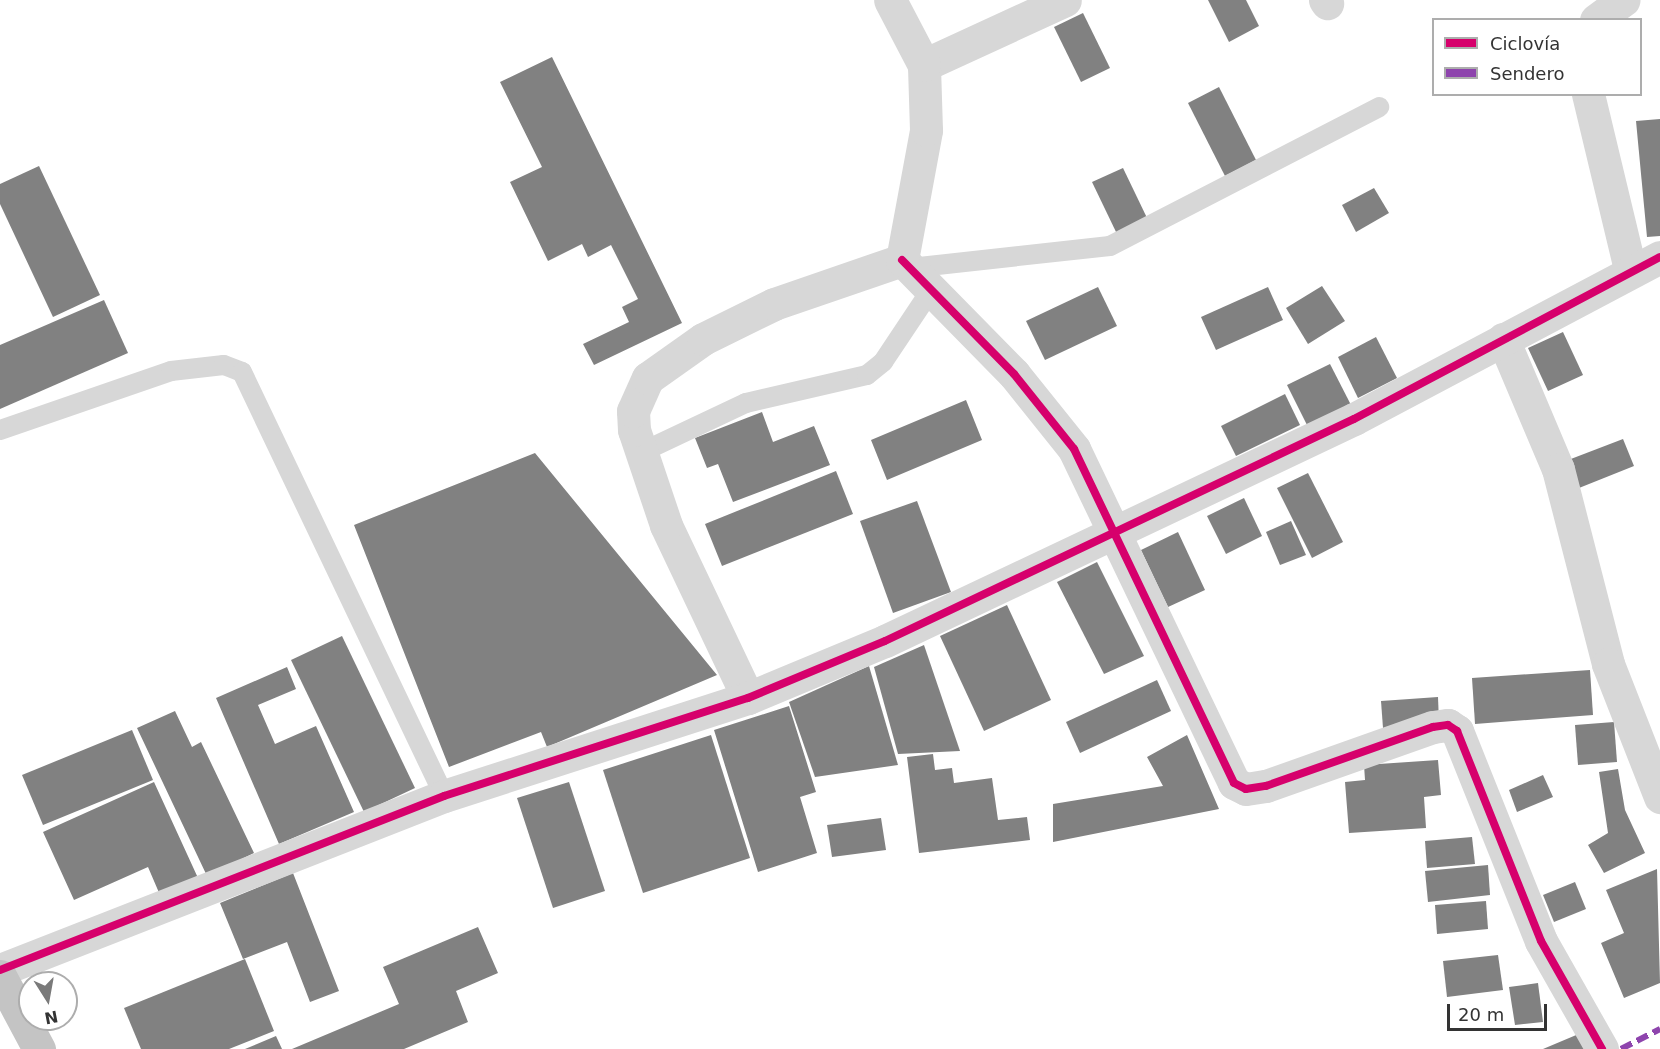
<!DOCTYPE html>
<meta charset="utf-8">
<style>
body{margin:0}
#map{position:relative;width:1660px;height:1049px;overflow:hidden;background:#fff;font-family:"DejaVu Sans",sans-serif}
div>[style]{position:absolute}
.building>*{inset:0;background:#818181}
.lane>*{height:20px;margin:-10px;padding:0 10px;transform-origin:10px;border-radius:10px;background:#d7d7d7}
.street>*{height:33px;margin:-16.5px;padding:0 16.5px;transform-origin:16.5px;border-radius:16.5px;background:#d7d7d7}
.highway>*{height:33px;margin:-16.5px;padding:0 16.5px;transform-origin:16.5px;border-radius:16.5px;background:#c4c4c4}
.quiet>*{height:6px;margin-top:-3px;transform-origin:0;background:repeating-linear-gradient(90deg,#8e44ad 0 12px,transparent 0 18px)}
.cycleway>*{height:8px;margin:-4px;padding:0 4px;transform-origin:4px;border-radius:4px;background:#d6006c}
span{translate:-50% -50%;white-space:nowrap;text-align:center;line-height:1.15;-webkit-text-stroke:6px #fff;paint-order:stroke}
.legend{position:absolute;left:1432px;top:18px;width:210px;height:78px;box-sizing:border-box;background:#fff;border:2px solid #adadad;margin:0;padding:8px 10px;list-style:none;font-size:18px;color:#333}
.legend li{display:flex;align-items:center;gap:12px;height:30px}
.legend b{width:30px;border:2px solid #adadad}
.north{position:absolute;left:18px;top:971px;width:60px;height:60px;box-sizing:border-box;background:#fff;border:2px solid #adadad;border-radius:50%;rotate:169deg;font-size:16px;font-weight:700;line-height:24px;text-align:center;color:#333}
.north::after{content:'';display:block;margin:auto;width:21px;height:27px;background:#7a7a7a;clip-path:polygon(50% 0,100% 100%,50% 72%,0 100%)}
.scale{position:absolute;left:1447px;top:1004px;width:100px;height:27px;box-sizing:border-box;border:3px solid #333;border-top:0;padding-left:8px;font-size:18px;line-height:21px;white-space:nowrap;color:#333;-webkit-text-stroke:4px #fff;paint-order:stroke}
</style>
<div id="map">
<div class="building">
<div style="clip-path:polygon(1208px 0,1246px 0,1259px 26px,1229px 42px)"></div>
<div style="clip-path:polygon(1083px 13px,1110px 68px,1081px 82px,1054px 27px)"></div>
<div style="clip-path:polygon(552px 57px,682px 323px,594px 365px,583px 344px,629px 322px,622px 307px,638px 299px,611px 245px,588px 257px,582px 244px,548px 261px,510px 182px,542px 167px,500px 82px)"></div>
<div style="clip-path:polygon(1219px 87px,1256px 160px,1225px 176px,1188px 103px)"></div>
<div style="clip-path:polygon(1660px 119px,1660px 236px,1647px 237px,1636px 121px)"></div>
<div style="clip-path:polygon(39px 166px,100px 295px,53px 317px,0 204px,0 184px)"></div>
<div style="clip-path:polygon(1123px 168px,1148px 220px,1117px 234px,1092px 182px)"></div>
<div style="clip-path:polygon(1374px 188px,1389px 213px,1356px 232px,1342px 205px)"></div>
<div style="clip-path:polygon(1322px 286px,1345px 321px,1308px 344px,1286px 308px)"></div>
<div style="clip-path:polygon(1098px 287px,1117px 326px,1045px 360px,1026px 321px)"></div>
<div style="clip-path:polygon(1268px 287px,1283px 320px,1216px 350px,1201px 317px)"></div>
<div style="clip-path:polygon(104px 300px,128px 353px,0 409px,0 345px)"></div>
<div style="clip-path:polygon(1563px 332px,1583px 375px,1548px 391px,1528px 348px)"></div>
<div style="clip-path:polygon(1376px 337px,1397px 378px,1358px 398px,1338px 357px)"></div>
<div style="clip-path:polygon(1330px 364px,1351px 405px,1308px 427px,1287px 385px)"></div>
<div style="clip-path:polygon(1285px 394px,1300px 425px,1236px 456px,1221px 426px)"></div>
<div style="clip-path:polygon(966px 400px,982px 440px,887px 480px,871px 440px)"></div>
<div style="clip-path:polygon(762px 412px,773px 442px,814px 426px,830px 465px,733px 502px,718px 464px,707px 468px,695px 438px)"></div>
<div style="clip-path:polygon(1623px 439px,1634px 466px,1574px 490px,1563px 462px)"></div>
<div style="clip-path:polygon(535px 453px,717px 675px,547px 747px,541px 732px,449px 767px,354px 525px)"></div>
<div style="clip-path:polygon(836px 471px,853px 514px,722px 566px,705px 524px)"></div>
<div style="clip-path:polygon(1308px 473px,1343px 542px,1312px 558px,1277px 488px)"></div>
<div style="clip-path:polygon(1244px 498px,1262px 536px,1226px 554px,1207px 516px)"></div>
<div style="clip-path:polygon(917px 501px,951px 592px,893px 613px,860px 521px)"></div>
<div style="clip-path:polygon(1291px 521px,1306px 555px,1280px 565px,1266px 532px)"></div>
<div style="clip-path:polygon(1178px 532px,1205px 590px,1168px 607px,1141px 550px)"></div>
<div style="clip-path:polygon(1097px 562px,1144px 656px,1104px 674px,1057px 582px)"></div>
<div style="clip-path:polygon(1007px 605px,1051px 700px,984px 731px,940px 636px)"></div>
<div style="clip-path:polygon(342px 636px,415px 788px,364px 812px,291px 660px)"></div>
<div style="clip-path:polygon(924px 645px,960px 751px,898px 754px,874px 667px)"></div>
<div style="clip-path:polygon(869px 666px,898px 765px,815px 777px,789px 702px)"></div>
<div style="clip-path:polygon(287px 667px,296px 689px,258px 705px,275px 744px,316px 726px,354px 812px,279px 844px,216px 698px)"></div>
<div style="clip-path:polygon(1590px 670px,1593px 715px,1475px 724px,1472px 678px)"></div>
<div style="clip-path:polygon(1157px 680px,1171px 711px,1080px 753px,1066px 722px)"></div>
<div style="clip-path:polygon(1438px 697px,1439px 723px,1383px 728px,1381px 701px)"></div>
<div style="clip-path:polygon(789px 706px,816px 792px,800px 797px,817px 853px,758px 872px,714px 730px)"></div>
<div style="clip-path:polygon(175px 711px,192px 747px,201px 742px,254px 853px,207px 876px,137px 728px)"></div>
<div style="clip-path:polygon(1614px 722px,1617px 762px,1578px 765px,1575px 725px)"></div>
<div style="clip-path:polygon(132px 730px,153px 780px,43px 825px,22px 775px)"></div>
<div style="clip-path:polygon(711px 735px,750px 858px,643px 893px,603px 770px)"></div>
<div style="clip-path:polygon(1187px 735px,1219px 809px,1053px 842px,1053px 804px,1163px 786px,1147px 757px)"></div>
<div style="clip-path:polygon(933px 754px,935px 770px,952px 768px,954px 783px,992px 778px,998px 820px,1027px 817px,1030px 840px,919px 853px,907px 757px)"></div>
<div style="clip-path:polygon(1438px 760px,1441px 795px,1424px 797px,1426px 828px,1349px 833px,1345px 782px,1365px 780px,1364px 765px)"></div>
<div style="clip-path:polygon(1618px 769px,1625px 810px,1645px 853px,1604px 873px,1588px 845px,1608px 833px,1599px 772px)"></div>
<div style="clip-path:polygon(1543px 775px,1553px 797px,1517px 812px,1509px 790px)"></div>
<div style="clip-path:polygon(154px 782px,198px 878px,160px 895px,148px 867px,74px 900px,43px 832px)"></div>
<div style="clip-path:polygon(569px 782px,605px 891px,553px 908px,517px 798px)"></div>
<div style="clip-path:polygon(881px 818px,886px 850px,832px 857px,827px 825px)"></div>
<div style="clip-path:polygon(1472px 837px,1475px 864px,1427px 868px,1425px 841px)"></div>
<div style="clip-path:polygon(1488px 865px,1490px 895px,1428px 902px,1425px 871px)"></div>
<div style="clip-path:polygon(1657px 869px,1660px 983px,1624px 998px,1601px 943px,1624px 933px,1606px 890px)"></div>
<div style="clip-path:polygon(293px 873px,339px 991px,310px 1002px,287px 942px,243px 959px,220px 903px)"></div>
<div style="clip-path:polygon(1575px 882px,1586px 909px,1554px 922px,1543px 895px)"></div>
<div style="clip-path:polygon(1486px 901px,1488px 929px,1437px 934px,1435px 905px)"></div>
<div style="clip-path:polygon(478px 927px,498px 973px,456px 991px,468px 1022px,404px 1049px,292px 1049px,399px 1004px,383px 967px)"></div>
<div style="clip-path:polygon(1498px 955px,1503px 990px,1447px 997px,1443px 961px)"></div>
<div style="clip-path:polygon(245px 959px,274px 1031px,229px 1049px,141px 1049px,124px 1008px)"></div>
<div style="clip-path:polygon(1538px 983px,1543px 1022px,1515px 1025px,1509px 987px)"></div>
<div style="clip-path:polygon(1581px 1033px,1588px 1049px,1543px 1049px)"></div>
<div style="clip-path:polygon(276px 1036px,282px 1049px,245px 1049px)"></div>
</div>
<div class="lane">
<div style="left:910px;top:268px;width:201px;rotate:-6.3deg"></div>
<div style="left:1110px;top:246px;width:303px;rotate:-27.3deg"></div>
<div style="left:0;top:430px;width:181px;rotate:-19deg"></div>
<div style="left:171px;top:371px;width:53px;rotate:-6.5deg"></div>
<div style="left:224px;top:365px;width:19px;rotate:21deg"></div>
<div style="left:242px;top:372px;width:470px;rotate:64.5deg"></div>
<div style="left:640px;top:453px;width:117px;rotate:-25.3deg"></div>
<div style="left:746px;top:403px;width:124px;rotate:-13deg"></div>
<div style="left:867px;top:375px;width:21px;rotate:-39deg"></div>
<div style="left:883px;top:362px;width:87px;rotate:-56.3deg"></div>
</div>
<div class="street">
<div style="left:1325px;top:0;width:4px;rotate:56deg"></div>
<div style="left:1596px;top:20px;width:34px;rotate:-36deg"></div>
<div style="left:924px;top:65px;width:155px;rotate:-24.7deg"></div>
<div style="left:1588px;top:94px;width:180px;rotate:76.5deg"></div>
<div style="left:902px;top:260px;width:160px;rotate:45.5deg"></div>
<div style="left:1014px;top:374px;width:96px;rotate:51.3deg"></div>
<div style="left:1074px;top:449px;width:370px;rotate:64.4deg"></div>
<div style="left:1234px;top:783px;width:13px;rotate:27deg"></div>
<div style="left:1246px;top:789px;width:20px;rotate:-9deg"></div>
<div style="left:1266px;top:786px;width:177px;rotate:-19.5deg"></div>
<div style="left:1433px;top:727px;width:15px;rotate:-8deg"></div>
<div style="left:1448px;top:725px;width:11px;rotate:34deg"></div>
<div style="left:1457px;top:731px;width:226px;rotate:68.2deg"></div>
<div style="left:1541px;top:941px;width:124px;rotate:60.5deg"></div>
<div style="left:1503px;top:339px;width:141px;rotate:67.1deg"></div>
<div style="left:1558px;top:469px;width:201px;rotate:75.6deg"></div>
<div style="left:1608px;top:664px;width:143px;rotate:68.6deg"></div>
<div style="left:748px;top:698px;width:191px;rotate:-115.4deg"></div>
<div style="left:666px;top:525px;width:100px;rotate:-108.6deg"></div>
<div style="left:634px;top:430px;width:19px;rotate:-93deg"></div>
<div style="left:633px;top:411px;width:36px;rotate:-66deg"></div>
<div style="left:648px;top:378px;width:67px;rotate:-35.3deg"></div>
<div style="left:703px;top:339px;width:79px;rotate:-26.2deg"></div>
<div style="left:774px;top:304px;width:135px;rotate:-19deg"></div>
<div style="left:902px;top:260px;width:132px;rotate:-79.5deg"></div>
<div style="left:926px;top:130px;width:65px;rotate:-91.8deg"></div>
<div style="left:924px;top:65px;width:73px;rotate:-117.6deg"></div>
<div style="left:0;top:970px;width:477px;rotate:-21.4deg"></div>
<div style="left:444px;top:796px;width:319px;rotate:-17.9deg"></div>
<div style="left:748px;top:698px;width:148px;rotate:-22.6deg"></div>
<div style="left:885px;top:641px;width:519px;rotate:-25.33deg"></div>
<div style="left:1354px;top:419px;width:346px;rotate:-27.9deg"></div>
</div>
<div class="highway">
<div style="left:0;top:976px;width:83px;rotate:61.9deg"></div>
</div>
<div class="quiet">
<div style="left:1621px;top:1049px;width:44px;rotate:-27.1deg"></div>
</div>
<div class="cycleway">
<div style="left:902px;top:260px;width:160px;rotate:45.5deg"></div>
<div style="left:1014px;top:374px;width:96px;rotate:51.3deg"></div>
<div style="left:1074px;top:449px;width:370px;rotate:64.4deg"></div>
<div style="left:1234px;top:783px;width:13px;rotate:27deg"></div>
<div style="left:1246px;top:789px;width:20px;rotate:-9deg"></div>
<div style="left:1266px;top:786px;width:177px;rotate:-19.5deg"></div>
<div style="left:1433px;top:727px;width:15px;rotate:-8deg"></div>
<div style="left:1448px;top:725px;width:11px;rotate:34deg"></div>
<div style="left:1457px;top:731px;width:226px;rotate:68.2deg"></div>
<div style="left:1541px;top:941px;width:124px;rotate:60.5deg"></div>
<div style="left:0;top:970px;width:477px;rotate:-21.4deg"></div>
<div style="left:444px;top:796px;width:319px;rotate:-17.9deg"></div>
<div style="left:748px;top:698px;width:148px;rotate:-22.6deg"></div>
<div style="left:885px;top:641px;width:519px;rotate:-25.33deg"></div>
<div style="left:1354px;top:419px;width:346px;rotate:-27.9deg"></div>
</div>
<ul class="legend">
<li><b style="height:8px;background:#d6006c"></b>Ciclovía</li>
<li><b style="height:8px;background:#8e44ad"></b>Sendero</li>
</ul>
<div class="north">N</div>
<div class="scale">20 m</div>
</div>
